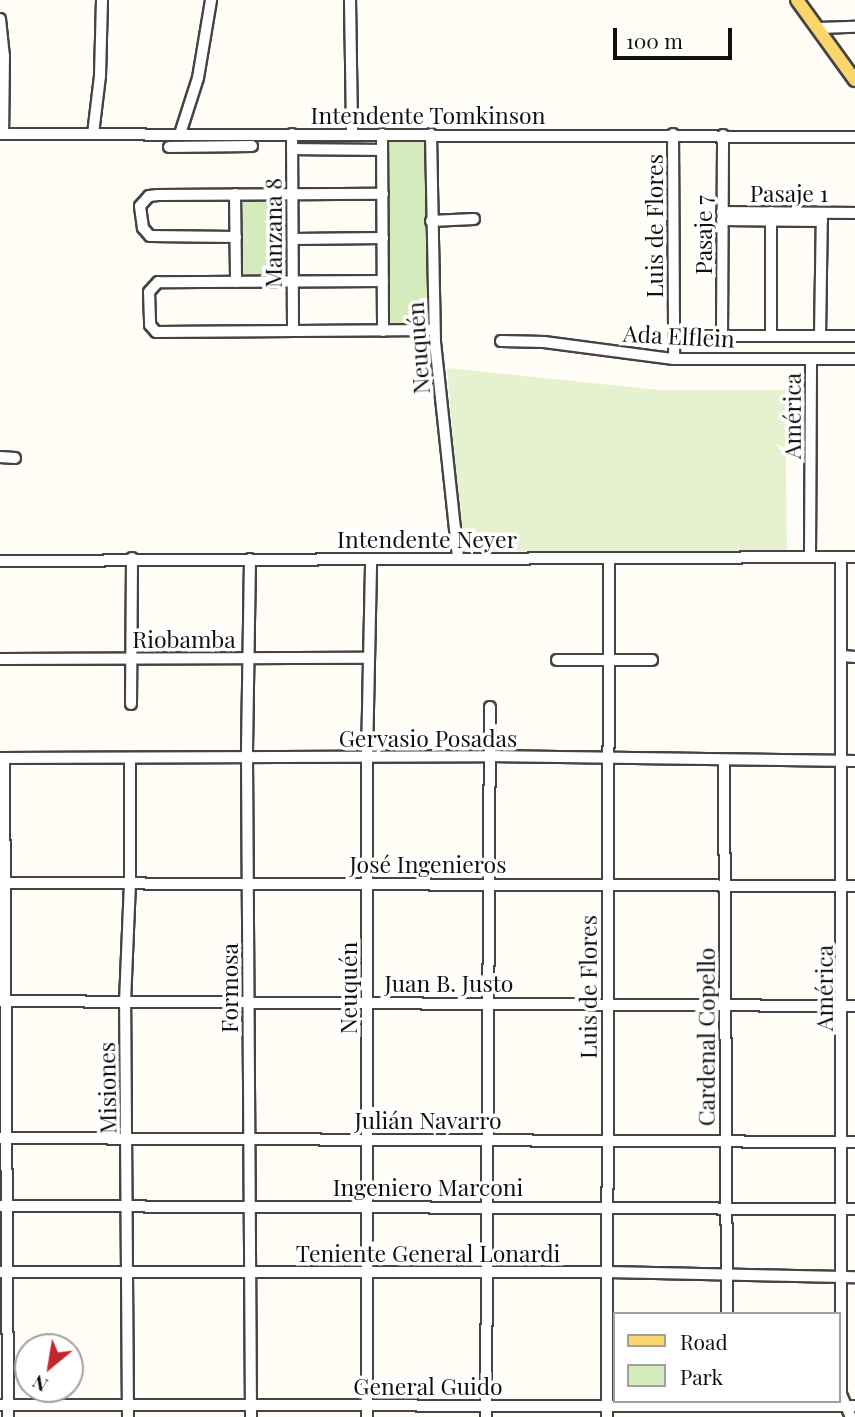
<!DOCTYPE html>
<meta charset="utf-8">
<style>
body{margin:0}
#map{position:relative;width:855px;height:1417px;overflow:hidden;background:#fffdf5;font-family:"Playfair Display",serif}
div>[style]{position:absolute}
.green>*{inset:0;background:#d5ebbd}
.pitch>*{inset:0;background:#e6f2cf}
.roads{filter:drop-shadow(2px 0 #444) drop-shadow(-2px 0 #444) drop-shadow(0 2px #444) drop-shadow(0 -2px #444)}
.minor>*{height:10px;margin:-5px;padding:0 5px;transform-origin:5px;border-radius:5px;background:#fff}
.major>*{height:12px;margin:-6px;padding:0 6px;transform-origin:6px;border-radius:6px;background:#f9d66b}
span{translate:-50% -50%;white-space:nowrap;text-align:center;line-height:1.15;-webkit-text-stroke:7px #fff;paint-order:stroke}
.street-label{font-size:23px;color:#111}
.legend{position:absolute;left:613px;top:1312px;width:228px;height:91px;box-sizing:border-box;background:#fff;border:2px solid #a0a0a0;margin:0;padding:9px 12px;list-style:none;font-size:21px;color:#111}
.legend li{display:flex;align-items:center;gap:14px;height:35px}
.legend b{width:35px;border:2px solid #a0a0a0}
.north{position:absolute;left:14px;top:1333px;width:70px;height:70px;box-sizing:border-box;background:#fff;border:2px solid #a0a0a0;border-radius:50%;rotate:210deg;font-size:19px;font-weight:700;line-height:28px;text-align:center;color:#111}
.north::after{content:'';display:block;margin:auto;width:24px;height:32px;background:#c4262e;clip-path:polygon(50% 0,100% 100%,50% 72%,0 100%)}
.scale{position:absolute;left:613px;top:28px;width:119px;height:32px;box-sizing:border-box;border:4px solid #111;border-top:0;padding-left:9px;font-size:21px;line-height:24px;white-space:nowrap;color:#111;-webkit-text-stroke:5px #fff;paint-order:stroke}
</style>
<div id="map">
<div class="green">
<div style="clip-path:polygon(387px 142px,428px 142px,430px 326px,389px 326px)"></div>
<div style="clip-path:polygon(241px 201px,286px 201px,287px 276px,242px 276px)"></div>
</div>
<div class="pitch">
<div style="clip-path:polygon(447px 368px,659px 390px,785px 390px,787px 551px,463px 552px)"></div>
</div>
<div class="roads">
<div class="minor">
<div style="left:350px;top:0;width:134px;rotate:89.1deg"></div>
<div style="left:0;top:19px;width:37px;rotate:84deg"></div>
<div style="left:4px;top:56px;width:78px;rotate:90.7deg"></div>
<div style="left:819px;top:28px;width:36px;rotate:-2deg"></div>
<div style="left:0;top:134px;width:855px;rotate:0.2deg"></div>
<div style="left:93px;top:134px;width:58px;rotate:-83.1deg"></div>
<div style="left:100px;top:76px;width:76px;rotate:-88.5deg"></div>
<div style="left:180px;top:134px;width:59px;rotate:-72.2deg"></div>
<div style="left:198px;top:78px;width:79px;rotate:-80.5deg"></div>
<div style="left:292px;top:134px;width:197px;rotate:89.7deg"></div>
<div style="left:382px;top:134px;width:197px;rotate:89.7deg"></div>
<div style="left:431px;top:134px;width:208px;rotate:88.9deg"></div>
<div style="left:435px;top:342px;width:217px;rotate:83.9deg"></div>
<div style="left:673px;top:134px;width:225px;rotate:89.7deg"></div>
<div style="left:169px;top:147px;width:83px;rotate:-0.7deg"></div>
<div style="left:292px;top:149px;width:90px;rotate:0.6deg"></div>
<div style="left:235px;top:194px;width:88px;rotate:89.3deg"></div>
<div style="left:722px;top:212px;width:133px;rotate:0.4deg"></div>
<div style="left:771px;top:212px;width:124px;rotate:90deg"></div>
<div style="left:722px;top:220px;width:100px;rotate:0.6deg"></div>
<div style="left:431px;top:221px;width:43px;rotate:-2.7deg"></div>
<div style="left:236px;top:237px;width:86px;rotate:-179.3deg"></div>
<div style="left:150px;top:236px;width:11px;rotate:-131deg"></div>
<div style="left:143px;top:228px;width:22px;rotate:-98deg"></div>
<div style="left:140px;top:206px;width:13px;rotate:-48deg"></div>
<div style="left:149px;top:196px;width:9px;rotate:-6deg"></div>
<div style="left:158px;top:195px;width:225px;rotate:-0.3deg"></div>
<div style="left:293px;top:239px;width:90px;rotate:-0.6deg"></div>
<div style="left:383px;top:281px;width:225px;rotate:179.7deg"></div>
<div style="left:158px;top:282px;width:13px;rotate:132deg"></div>
<div style="left:149px;top:292px;width:33px;rotate:88deg"></div>
<div style="left:150px;top:325px;width:9px;rotate:49deg"></div>
<div style="left:156px;top:332px;width:278px;rotate:-0.4deg"></div>
<div style="left:674px;top:336px;width:181px"></div>
<div style="left:722px;top:336px;width:201px;rotate:-89.7deg"></div>
<div style="left:820px;top:336px;width:123px;rotate:-89.1deg"></div>
<div style="left:501px;top:341px;width:43px;rotate:1.3deg"></div>
<div style="left:544px;top:342px;width:131px;rotate:7.5deg"></div>
<div style="left:674px;top:359px;width:181px"></div>
<div style="left:0;top:457px;width:15px;rotate:4deg"></div>
<div style="left:810px;top:557px;width:198px;rotate:-89.7deg"></div>
<div style="left:841px;top:557px;width:837px;rotate:90deg"></div>
<div style="left:841px;top:1394px;width:25px;rotate:67deg"></div>
<div style="left:250px;top:559px;width:198px;rotate:90.9deg"></div>
<div style="left:247px;top:757px;width:660px;rotate:89.65deg"></div>
<div style="left:0;top:561px;width:855px;rotate:-0.27deg"></div>
<div style="left:843px;top:656px;width:12px;rotate:5deg"></div>
<div style="left:0;top:659px;width:368px;rotate:-0.2deg"></div>
<div style="left:557px;top:660px;width:95px"></div>
<div style="left:131px;top:704px;width:146px;rotate:-89.6deg"></div>
<div style="left:0;top:758px;width:489px;rotate:-0.2deg"></div>
<div style="left:489px;top:756px;width:366px;rotate:0.8deg"></div>
<div style="left:4px;top:758px;width:659px;rotate:89.65deg"></div>
<div style="left:724px;top:760px;width:554px;rotate:89.69deg"></div>
<div style="left:0;top:883px;width:855px;rotate:0.2deg"></div>
<div style="left:0;top:1001px;width:855px;rotate:0.34deg"></div>
<div style="left:0;top:1138px;width:855px;rotate:0.27deg"></div>
<div style="left:0;top:1206px;width:855px;rotate:0.2deg"></div>
<div style="left:0;top:1272px;width:607px"></div>
<div style="left:607px;top:1272px;width:248px;rotate:1.2deg"></div>
<div style="left:0;top:1405px;width:855px;rotate:0.07deg"></div>
<div style="left:128px;top:1417px;width:415px;rotate:-90.4deg"></div>
<div style="left:125px;top:1002px;width:119px;rotate:-87.6deg"></div>
<div style="left:130px;top:883px;width:124px;rotate:-90deg"></div>
<div style="left:367px;top:1417px;width:660px;rotate:-90deg"></div>
<div style="left:367px;top:757px;width:197px;rotate:-88.8deg"></div>
<div style="left:486px;top:1417px;width:710px;rotate:-89.68deg"></div>
<div style="left:607px;top:1417px;width:859px;rotate:-89.87deg"></div>
</div>
<div class="major">
<div style="left:797px;top:0;width:99px;rotate:54.1deg"></div>
</div>
</div>
<div class="street-label">
<span style="left:428px;top:115px">Intendente Tomkinson</span>
<span style="left:789px;top:193px">Pasaje 1</span>
<span style="left:654px;top:226px;rotate:-90deg">Luis de Flores</span>
<span style="left:273px;top:233px;rotate:-90deg">Manzana 8</span>
<span style="left:703px;top:235px;rotate:-90deg">Pasaje 7</span>
<span style="left:679px;top:336px;rotate:3deg">Ada Elflein</span>
<span style="left:418px;top:348px;rotate:-94deg">Neuquén</span>
<span style="left:792px;top:416px;rotate:-90deg">América</span>
<span style="left:427px;top:539px">Intendente Neyer</span>
<span style="left:184px;top:639px">Riobamba</span>
<span style="left:428px;top:738px">Gervasio Posadas</span>
<span style="left:428px;top:864px">José Ingenieros</span>
<span style="left:449px;top:983px">Juan B. Justo</span>
<span style="left:588px;top:987px;rotate:-90deg">Luis de Flores</span>
<span style="left:229px;top:988px;rotate:-90deg">Formosa</span>
<span style="left:348px;top:988px;rotate:-90deg">Neuquén</span>
<span style="left:824px;top:988px;rotate:-90deg">América</span>
<span style="left:706px;top:1037px;rotate:-90deg">Cardenal Copello</span>
<span style="left:107px;top:1088px;rotate:-91deg">Misiones</span>
<span style="left:428px;top:1120px">Julián Navarro</span>
<span style="left:428px;top:1187px">Ingeniero Marconi</span>
<span style="left:428px;top:1253px">Teniente General Lonardi</span>
<span style="left:428px;top:1386px">General Guido</span>
</div>
<ul class="legend">
<li><b style="height:9px;background:#f9d66b"></b>Road</li>
<li><b style="height:19px;background:#d5ebbd"></b>Park</li>
</ul>
<div class="north">N</div>
<div class="scale">100 m</div>
</div>
